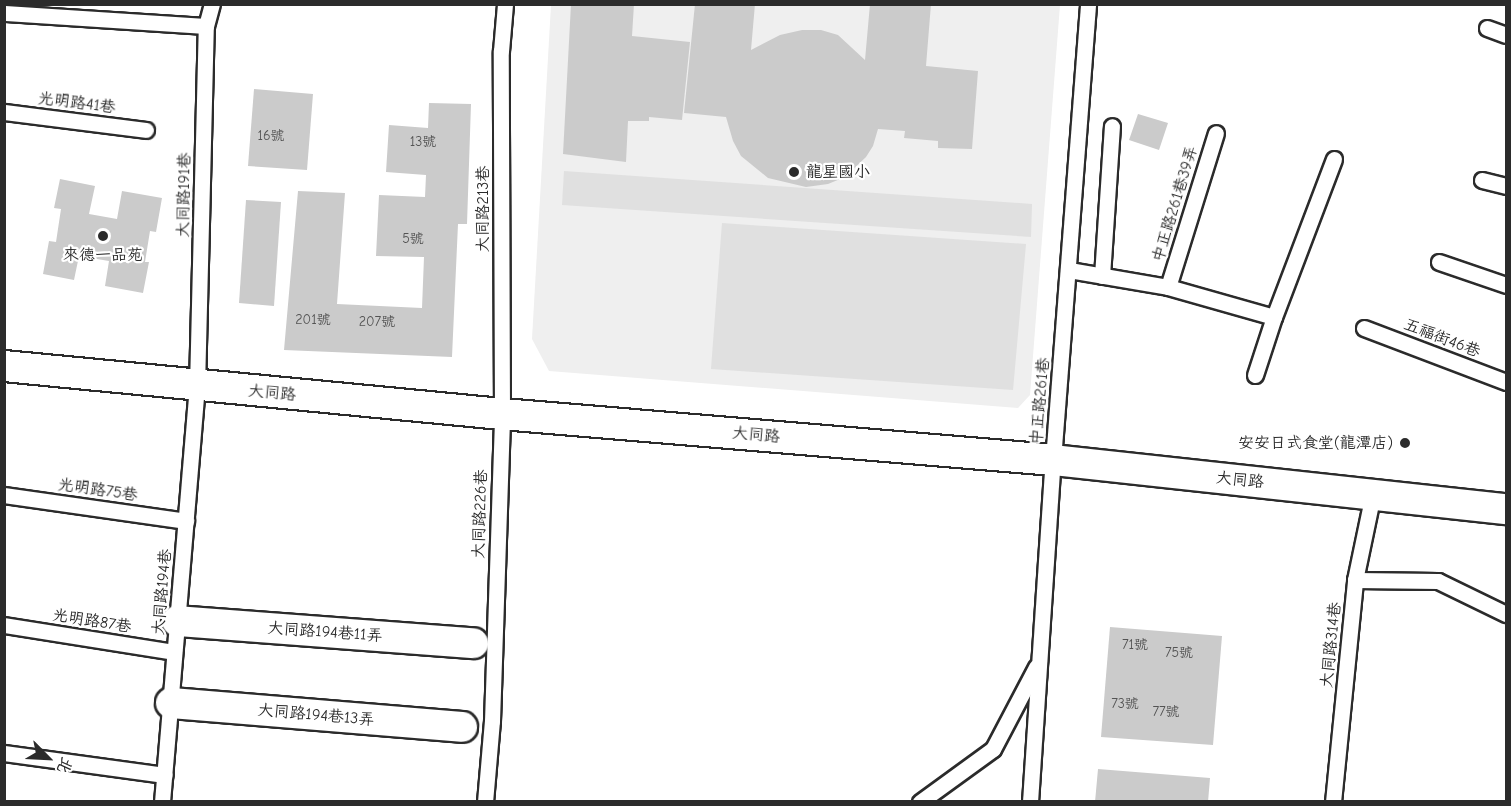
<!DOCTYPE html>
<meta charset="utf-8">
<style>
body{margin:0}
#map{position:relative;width:1511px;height:806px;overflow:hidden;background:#fff;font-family:"Comic Neue","LXGW WenKai TC",sans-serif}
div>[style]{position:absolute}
.built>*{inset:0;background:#efefef}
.green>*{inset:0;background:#e0e0e0}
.building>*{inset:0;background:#cbcbcb}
.roads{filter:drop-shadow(2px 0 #2b2b2b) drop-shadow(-2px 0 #2b2b2b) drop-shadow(0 2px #2b2b2b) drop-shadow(0 -2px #2b2b2b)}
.service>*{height:15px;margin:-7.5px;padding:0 7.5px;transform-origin:7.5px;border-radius:7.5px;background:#fff}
.minor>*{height:30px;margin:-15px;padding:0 15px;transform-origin:15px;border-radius:15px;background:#fff}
.dots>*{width:16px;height:16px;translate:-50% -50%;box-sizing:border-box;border:3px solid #fff;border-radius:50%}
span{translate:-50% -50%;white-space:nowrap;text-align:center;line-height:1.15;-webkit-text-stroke:4.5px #fff;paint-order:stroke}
.number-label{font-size:14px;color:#535353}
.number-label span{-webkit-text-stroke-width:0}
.street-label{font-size:16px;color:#2b2b2b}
.poi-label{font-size:16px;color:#2b2b2b}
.left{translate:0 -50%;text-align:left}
.right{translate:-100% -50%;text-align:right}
.frame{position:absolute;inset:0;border:6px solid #2b2b2b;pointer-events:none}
.north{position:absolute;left:18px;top:728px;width:60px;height:60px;-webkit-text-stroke:4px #fff;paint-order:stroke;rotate:114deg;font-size:16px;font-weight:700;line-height:24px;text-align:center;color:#2b2b2b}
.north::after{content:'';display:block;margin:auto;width:21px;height:27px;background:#2b2b2b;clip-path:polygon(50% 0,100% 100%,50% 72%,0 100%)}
</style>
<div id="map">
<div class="built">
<div style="clip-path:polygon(551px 5px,1060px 5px,1030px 395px,1018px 408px,549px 371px,532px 339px)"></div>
</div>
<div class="green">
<div style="clip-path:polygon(564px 171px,1032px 204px,1031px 237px,562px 205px)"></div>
<div style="clip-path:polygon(722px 223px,1026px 244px,1013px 390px,711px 369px)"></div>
</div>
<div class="building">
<div style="clip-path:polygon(571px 4px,634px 4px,632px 36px,690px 42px,682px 120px,649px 117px,649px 121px,628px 121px,626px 162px,563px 154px)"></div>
<div style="clip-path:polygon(695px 4px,755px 4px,751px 50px,780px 35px,802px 30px,821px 30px,838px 35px,865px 60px,870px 4px,931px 4px,926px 66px,978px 71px,972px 149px,938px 148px,938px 141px,904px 138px,905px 131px,878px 129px,873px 146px,866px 157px,845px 177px,828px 184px,806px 187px,768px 178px,741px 156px,733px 141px,726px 117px,684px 113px)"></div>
<div style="clip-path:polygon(254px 89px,313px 94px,307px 170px,248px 166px)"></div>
<div style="clip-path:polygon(429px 103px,471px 104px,467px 224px,458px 224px,452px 357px,284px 350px,298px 191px,345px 193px,337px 304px,422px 308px,424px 257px,376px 256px,379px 195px,425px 197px,426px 175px,386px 172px,389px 125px,428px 128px)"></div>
<div style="clip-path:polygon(1138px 114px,1168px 123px,1159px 150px,1129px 140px)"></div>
<div style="clip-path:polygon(60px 179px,95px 186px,89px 214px,117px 219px,122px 191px,162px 198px,156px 232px,150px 231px,145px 262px,149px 262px,143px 293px,105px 286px,109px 261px,79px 256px,74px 280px,43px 274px,49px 241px,56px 242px,61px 209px,54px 208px)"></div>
<div style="clip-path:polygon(246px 200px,281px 202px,274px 306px,239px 303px)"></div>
<div style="clip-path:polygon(1110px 627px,1222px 636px,1213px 745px,1101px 737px)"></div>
<div style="clip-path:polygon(1098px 769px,1210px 778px,1208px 802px,1095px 802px)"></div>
</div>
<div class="roads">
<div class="service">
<div style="left:4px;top:13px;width:202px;rotate:3.7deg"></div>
<div style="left:1487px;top:28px;width:20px;rotate:20deg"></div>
<div style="left:4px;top:112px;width:143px;rotate:7.2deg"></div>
<div style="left:1482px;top:180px;width:25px;rotate:14deg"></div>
<div style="left:1439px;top:262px;width:71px;rotate:18.9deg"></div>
<div style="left:1069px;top:270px;width:100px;rotate:9.7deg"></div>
<div style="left:1168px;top:287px;width:110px;rotate:15.8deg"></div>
<div style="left:1274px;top:317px;width:169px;rotate:-69.2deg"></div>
<div style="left:1102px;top:276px;width:150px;rotate:-86.2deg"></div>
<div style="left:1168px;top:287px;width:161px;rotate:-72.7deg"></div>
<div style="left:1364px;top:328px;width:152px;rotate:20.8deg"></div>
<div style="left:1255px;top:375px;width:61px;rotate:-71.9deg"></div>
<div style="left:4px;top:495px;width:184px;rotate:8.1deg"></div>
<div style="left:1355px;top:580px;width:83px;rotate:0.7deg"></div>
<div style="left:1438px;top:581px;width:76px;rotate:25.9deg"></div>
<div style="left:4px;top:625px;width:172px;rotate:9deg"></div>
<div style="left:4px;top:753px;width:162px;rotate:7.8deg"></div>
<div style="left:162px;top:802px;width:416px;rotate:-85.2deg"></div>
<div style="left:197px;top:387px;width:361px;rotate:-88.6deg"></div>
<div style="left:206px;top:26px;width:23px;rotate:-75deg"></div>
<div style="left:485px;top:802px;width:81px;rotate:-85.1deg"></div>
<div style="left:492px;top:721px;width:307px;rotate:-88.1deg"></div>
<div style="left:502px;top:414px;width:363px;rotate:-90.2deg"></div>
<div style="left:501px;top:51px;width:47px;rotate:-85.1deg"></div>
<div style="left:920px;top:802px;width:90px;rotate:-36deg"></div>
<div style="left:993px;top:749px;width:93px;rotate:-62.3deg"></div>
<div style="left:1030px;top:802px;width:343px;rotate:-86.2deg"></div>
<div style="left:1053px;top:460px;width:457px;rotate:-85.6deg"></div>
<div style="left:1333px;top:802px;width:223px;rotate:-84.3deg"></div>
<div style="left:1355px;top:580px;width:88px;rotate:-78.2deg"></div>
</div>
<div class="minor">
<div style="left:4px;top:366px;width:500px;rotate:5.51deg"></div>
<div style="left:502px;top:414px;width:553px;rotate:4.77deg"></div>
<div style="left:1053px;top:460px;width:456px;rotate:6.2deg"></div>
<div style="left:177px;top:621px;width:297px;rotate:4.3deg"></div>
<div style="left:171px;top:703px;width:292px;rotate:4.7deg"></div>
</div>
</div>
<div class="dots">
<div style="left:794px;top:172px;background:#2b2b2b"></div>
<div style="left:103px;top:236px;background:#2b2b2b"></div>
<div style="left:1405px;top:443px;background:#2b2b2b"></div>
</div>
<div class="number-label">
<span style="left:271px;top:136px">16號</span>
<span style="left:423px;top:142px">13號</span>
<span style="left:413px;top:239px">5號</span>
<span style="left:313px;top:320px">201號</span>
<span style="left:377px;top:322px">207號</span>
<span style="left:1135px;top:645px">71號</span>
<span style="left:1179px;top:653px">75號</span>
<span style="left:1125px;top:704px">73號</span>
<span style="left:1166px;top:712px">77號</span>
</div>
<div class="street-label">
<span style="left:77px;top:103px;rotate:7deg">光明路41巷</span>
<span style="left:184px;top:195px;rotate:-89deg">大同路191巷</span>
<span style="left:1175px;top:204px;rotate:-73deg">中正路261巷39弄</span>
<span style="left:483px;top:209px;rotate:-90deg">大同路213巷</span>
<span style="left:1442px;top:338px;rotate:21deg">五福街46巷</span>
<span style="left:272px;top:393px;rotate:5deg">大同路</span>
<span style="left:1040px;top:401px;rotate:-85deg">中正路261巷</span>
<span style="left:756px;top:435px;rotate:5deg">大同路</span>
<span style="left:1240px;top:480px;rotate:6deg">大同路</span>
<span style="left:98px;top:490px;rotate:8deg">光明路75巷</span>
<span style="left:480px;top:514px;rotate:-88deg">大同路226巷</span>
<span style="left:162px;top:592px;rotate:-85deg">大同路194巷</span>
<span style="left:92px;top:621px;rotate:9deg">光明路87巷</span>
<span style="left:325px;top:632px;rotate:4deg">大同路194巷11弄</span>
<span style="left:1331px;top:645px;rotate:-84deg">大同路314巷</span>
<span style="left:316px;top:715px;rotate:5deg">大同路194巷13弄</span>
</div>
<div class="poi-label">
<span class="left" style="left:806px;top:172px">龍星國小</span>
<span style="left:103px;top:255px">來德一品苑</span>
<span class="right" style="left:1393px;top:443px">安安日式食堂(龍潭店)</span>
</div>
<div class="frame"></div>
<div class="north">北</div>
</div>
